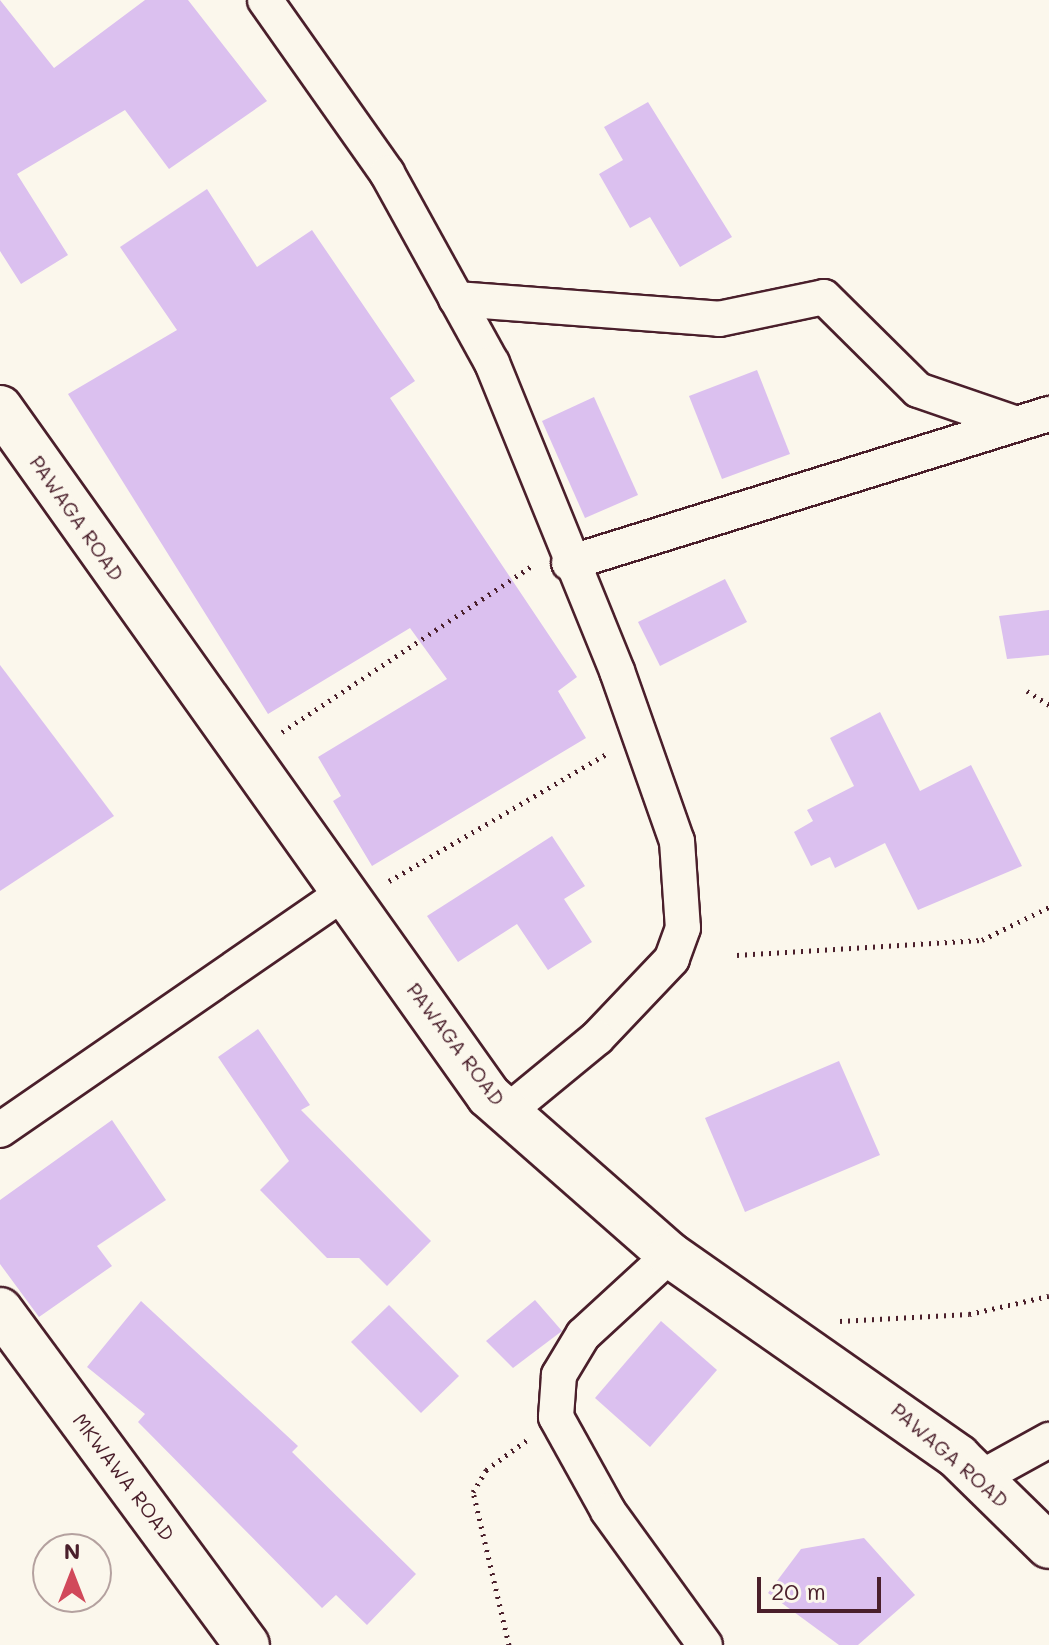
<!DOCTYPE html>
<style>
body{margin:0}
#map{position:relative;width:1049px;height:1645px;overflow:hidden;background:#fbf7ec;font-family:Mali,sans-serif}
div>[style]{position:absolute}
.building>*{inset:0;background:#dbc0ef}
.path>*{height:5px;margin-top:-2.5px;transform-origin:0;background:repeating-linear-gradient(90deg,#4a1f2b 0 2px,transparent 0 8px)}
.roads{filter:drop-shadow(2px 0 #4a1f2b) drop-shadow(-2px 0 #4a1f2b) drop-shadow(0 2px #4a1f2b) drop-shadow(0 -2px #4a1f2b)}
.street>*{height:34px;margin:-17px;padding:0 17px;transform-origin:17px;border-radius:17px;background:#fbf7ec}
.secondary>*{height:44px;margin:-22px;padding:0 22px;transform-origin:22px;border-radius:22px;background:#fbf7ec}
span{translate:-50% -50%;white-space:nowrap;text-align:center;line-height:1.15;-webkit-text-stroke:8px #fbf7ec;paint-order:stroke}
.street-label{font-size:20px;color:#4a1f2b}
.north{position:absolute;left:32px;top:1533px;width:80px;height:80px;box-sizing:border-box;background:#fbf7ec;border:2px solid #b4a19f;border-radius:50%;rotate:0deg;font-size:22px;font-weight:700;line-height:32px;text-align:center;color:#4a1f2b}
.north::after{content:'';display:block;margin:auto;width:28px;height:36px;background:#d1495b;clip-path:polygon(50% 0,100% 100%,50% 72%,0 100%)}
.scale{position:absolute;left:757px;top:1577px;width:124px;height:36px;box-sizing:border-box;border:4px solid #4a1f2b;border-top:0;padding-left:10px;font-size:24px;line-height:28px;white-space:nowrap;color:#4a1f2b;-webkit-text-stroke:6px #fbf7ec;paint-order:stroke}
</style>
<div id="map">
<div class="building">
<div style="clip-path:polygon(0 0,54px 68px,145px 0,188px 0,267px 101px,169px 169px,125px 110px,17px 174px,68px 255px,21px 284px,0 251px)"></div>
<div style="clip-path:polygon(648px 102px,732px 237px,680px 267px,650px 217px,630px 228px,599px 174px,623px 160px,604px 127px)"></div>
<div style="clip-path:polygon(207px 189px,257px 267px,312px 230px,415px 381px,390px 398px,577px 677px,558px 691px,586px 738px,372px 866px,333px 801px,341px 796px,318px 757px,447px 679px,410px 628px,268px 714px,68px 394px,177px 330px,120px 247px)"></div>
<div style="clip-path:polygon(757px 370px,790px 454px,722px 479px,689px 396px)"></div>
<div style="clip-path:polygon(594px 397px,638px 495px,585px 518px,542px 421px)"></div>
<div style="clip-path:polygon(725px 579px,747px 622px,660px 666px,638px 622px)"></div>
<div style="clip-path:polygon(1049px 610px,1049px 655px,1007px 659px,999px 616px)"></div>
<div style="clip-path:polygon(0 665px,114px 816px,0 891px)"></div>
<div style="clip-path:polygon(880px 712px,920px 791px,971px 765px,1022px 866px,918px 910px,885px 843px,835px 868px,830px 857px,811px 866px,794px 832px,813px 821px,807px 810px,854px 786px,830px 738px)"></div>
<div style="clip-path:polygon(552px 836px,585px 886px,564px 899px,592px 942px,548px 970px,517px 924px,458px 962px,427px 916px)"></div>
<div style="clip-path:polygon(258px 1029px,310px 1105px,301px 1110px,431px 1241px,387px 1286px,359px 1258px,327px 1258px,260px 1190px,289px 1161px,218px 1057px)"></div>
<div style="clip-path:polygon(839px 1061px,880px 1155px,745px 1212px,705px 1118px)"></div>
<div style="clip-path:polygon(112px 1120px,166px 1200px,97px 1246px,112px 1266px,39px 1317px,0 1264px,0 1200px)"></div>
<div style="clip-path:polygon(535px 1300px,562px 1331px,513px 1368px,486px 1341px)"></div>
<div style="clip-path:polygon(141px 1301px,298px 1446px,292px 1452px,416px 1574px,367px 1625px,336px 1595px,322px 1608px,138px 1422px,145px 1414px,87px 1367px)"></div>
<div style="clip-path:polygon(389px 1305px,459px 1376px,421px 1413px,351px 1342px)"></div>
<div style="clip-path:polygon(661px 1321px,717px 1370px,650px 1447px,595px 1398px)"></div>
<div style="clip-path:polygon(864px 1538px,915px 1595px,858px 1645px,839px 1645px,768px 1593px,801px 1549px)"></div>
</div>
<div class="path">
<div style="left:1027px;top:691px;width:26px;rotate:32deg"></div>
<div style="left:282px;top:732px;width:301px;rotate:-33.6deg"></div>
<div style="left:389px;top:881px;width:254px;rotate:-30.3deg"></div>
<div style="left:737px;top:955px;width:245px;rotate:-3.5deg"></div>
<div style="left:982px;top:940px;width:75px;rotate:-26.2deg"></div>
<div style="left:840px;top:1321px;width:129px;rotate:-3.1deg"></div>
<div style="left:969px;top:1314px;width:82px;rotate:-12.7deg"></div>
<div style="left:509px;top:1645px;width:157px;rotate:-103.2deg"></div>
<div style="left:473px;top:1492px;width:26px;rotate:-59deg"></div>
<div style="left:486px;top:1470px;width:51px;rotate:-36.2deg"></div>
</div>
<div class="roads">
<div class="street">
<div style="left:265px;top:0;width:212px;rotate:54.8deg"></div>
<div style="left:387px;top:173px;width:217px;rotate:61.1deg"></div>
<div style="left:492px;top:363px;width:332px;rotate:67.9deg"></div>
<div style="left:617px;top:671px;width:180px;rotate:70.6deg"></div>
<div style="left:677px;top:841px;width:87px;rotate:86.1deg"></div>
<div style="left:683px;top:928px;width:33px;rotate:110deg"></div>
<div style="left:672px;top:959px;width:109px;rotate:133.5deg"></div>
<div style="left:597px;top:1038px;width:117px;rotate:140.6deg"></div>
<div style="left:456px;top:299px;width:264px;rotate:4.3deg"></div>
<div style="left:719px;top:319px;width:107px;rotate:-11.8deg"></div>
<div style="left:824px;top:297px;width:132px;rotate:44.7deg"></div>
<div style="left:918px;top:390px;width:98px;rotate:19deg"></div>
<div style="left:569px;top:563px;width:503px;rotate:-17.25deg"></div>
<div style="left:0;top:1130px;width:421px;rotate:-34.6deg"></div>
<div style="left:670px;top:1255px;width:118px;rotate:137.4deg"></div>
<div style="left:583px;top:1335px;width:47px;rotate:121deg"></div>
<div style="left:559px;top:1375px;width:42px;rotate:94.1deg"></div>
<div style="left:556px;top:1417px;width:107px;rotate:61deg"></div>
<div style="left:608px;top:1511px;width:165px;rotate:54.1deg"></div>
<div style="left:982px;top:1477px;width:77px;rotate:-28.9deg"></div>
</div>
<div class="secondary">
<div style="left:0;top:408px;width:844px;rotate:54.6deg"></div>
<div style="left:489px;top:1096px;width:241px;rotate:41.3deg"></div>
<div style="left:670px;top:1255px;width:352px;rotate:35deg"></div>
<div style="left:958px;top:1457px;width:127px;rotate:44.4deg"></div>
<div style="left:0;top:1310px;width:416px;rotate:53.6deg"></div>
</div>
</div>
<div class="street-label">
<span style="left:77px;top:518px;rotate:55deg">PAWAGA ROAD</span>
<span style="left:456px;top:1044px;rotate:53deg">PAWAGA ROAD</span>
<span style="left:950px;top:1455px;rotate:41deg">PAWAGA ROAD</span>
<span style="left:124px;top:1477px;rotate:53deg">MKWAWA ROAD</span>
</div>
<div class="north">N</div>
<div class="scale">20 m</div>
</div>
